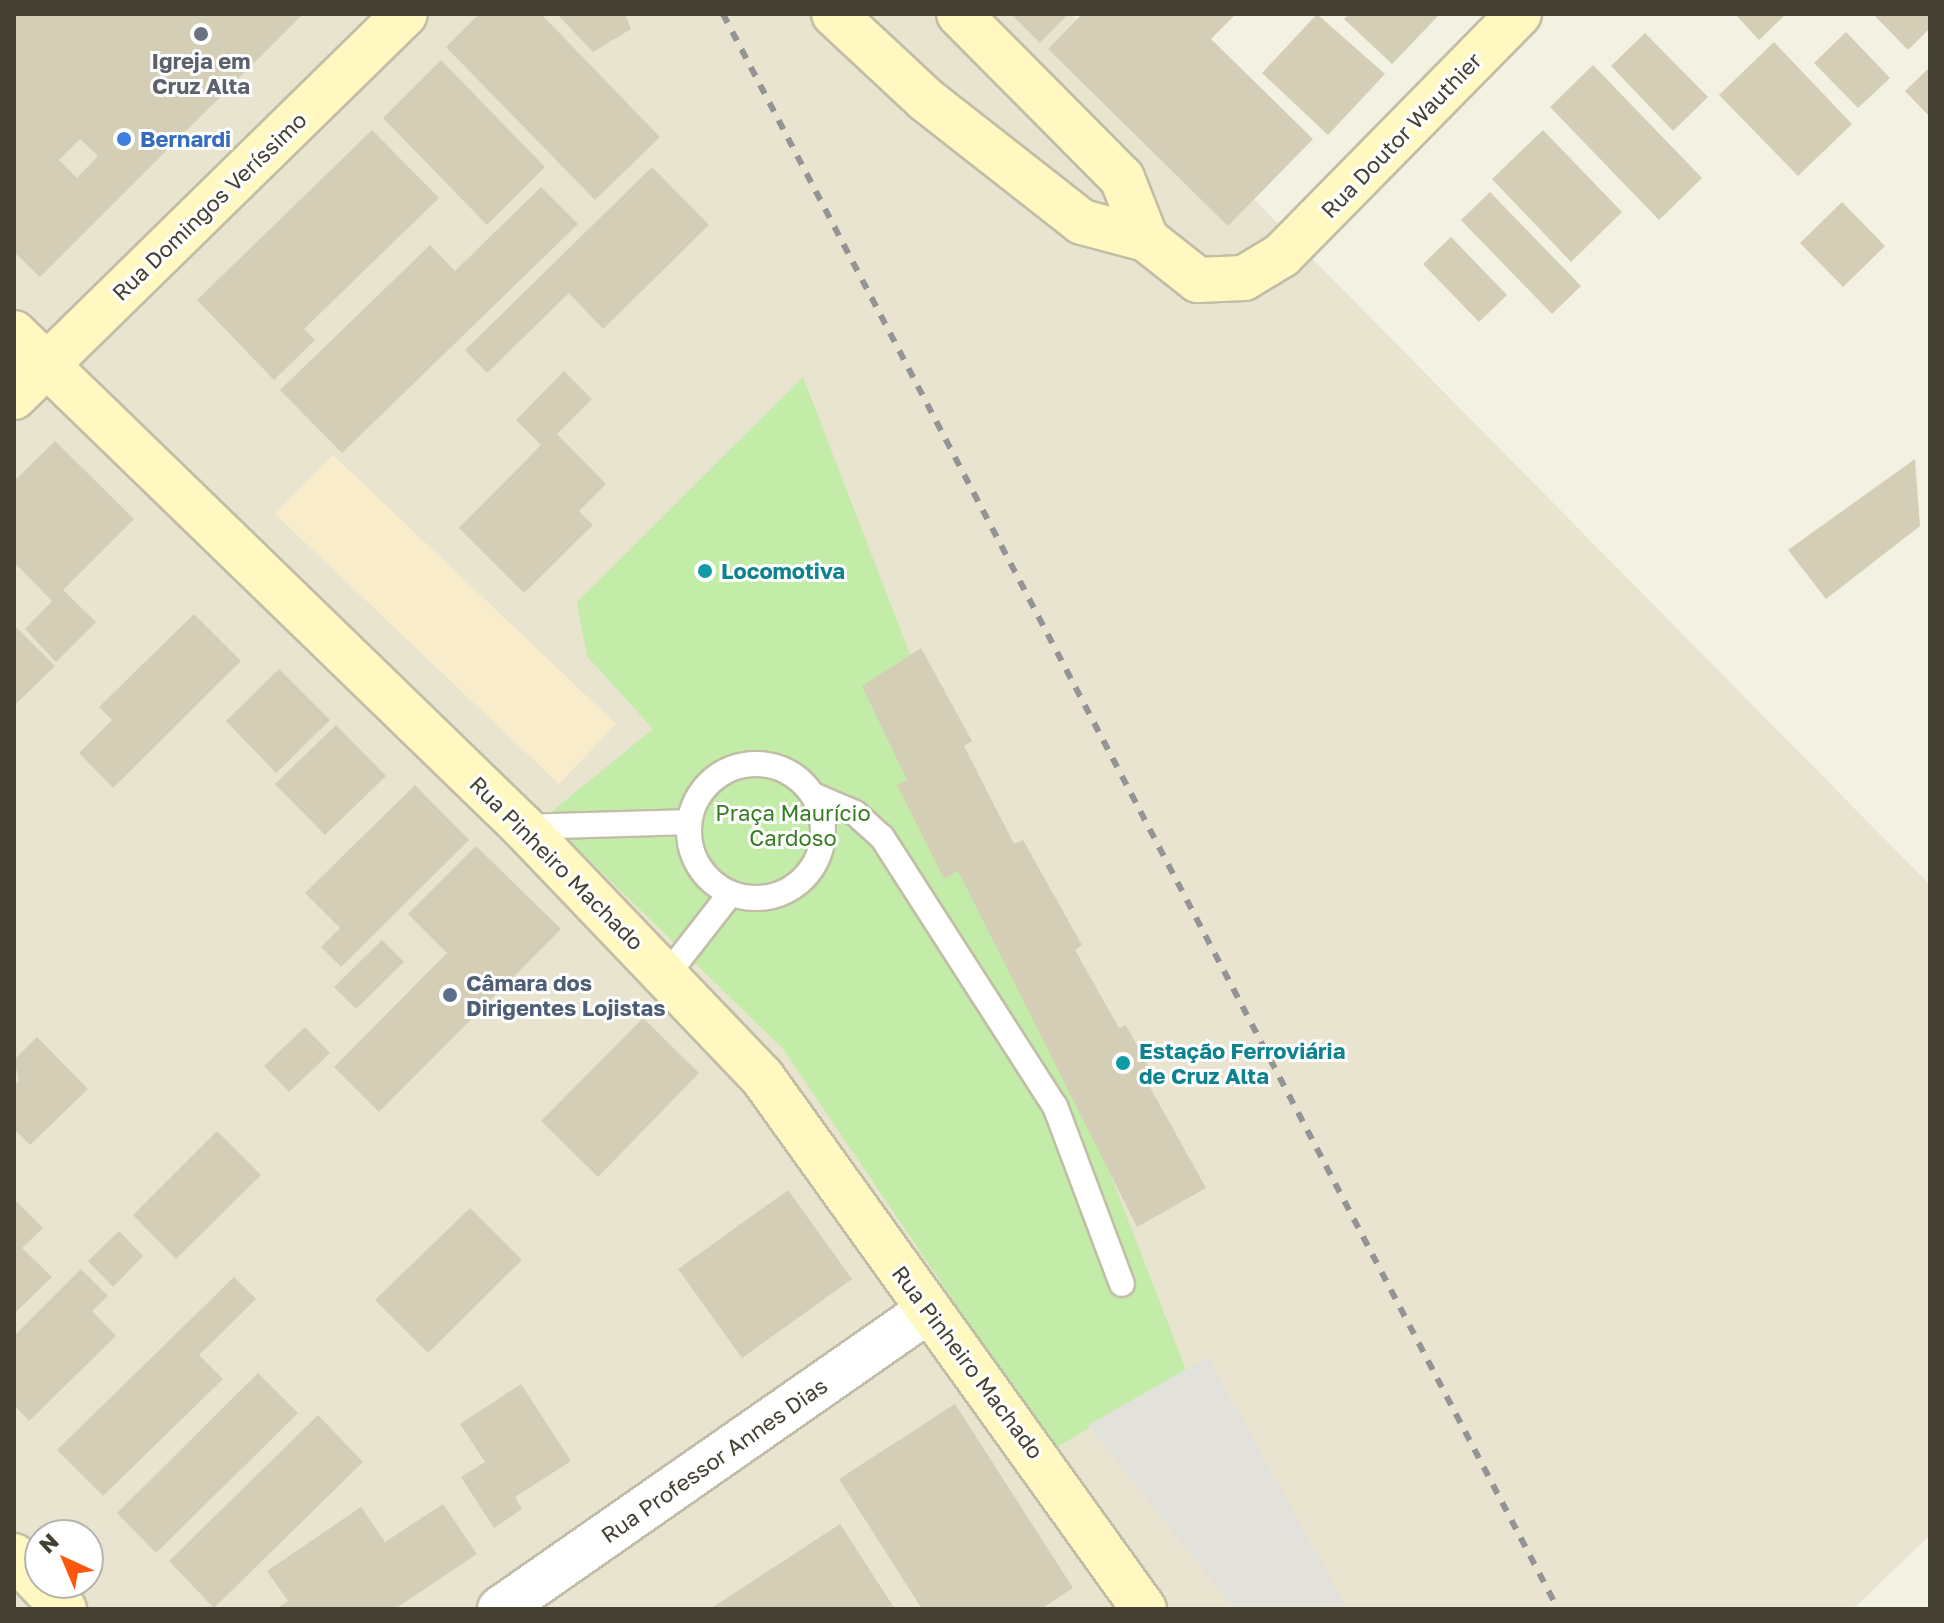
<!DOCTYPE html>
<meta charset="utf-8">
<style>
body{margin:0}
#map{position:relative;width:1944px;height:1623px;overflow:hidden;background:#f3f1e2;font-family:"Golos Text",sans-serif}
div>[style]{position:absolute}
.residential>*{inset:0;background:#e8e4d0}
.commercial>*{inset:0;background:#f8eccb}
.green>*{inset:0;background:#c2eca7}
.parking>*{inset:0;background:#e3e1dc}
.building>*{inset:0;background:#d5ceb7}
.roads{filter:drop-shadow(2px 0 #c2bda7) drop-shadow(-2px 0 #c2bda7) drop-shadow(0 2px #c2bda7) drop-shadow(0 -2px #c2bda7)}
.lane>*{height:24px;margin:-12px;padding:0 12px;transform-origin:12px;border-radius:12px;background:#fff}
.lane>.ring{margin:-12px;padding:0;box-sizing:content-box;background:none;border:24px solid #fff;border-radius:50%}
.street>*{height:44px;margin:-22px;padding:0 22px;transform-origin:22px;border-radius:22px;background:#fff}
.secondary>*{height:44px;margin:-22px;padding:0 22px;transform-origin:22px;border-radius:22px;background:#fff9c1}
.rail>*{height:6px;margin-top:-3px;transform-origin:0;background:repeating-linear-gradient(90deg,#949494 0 10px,transparent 0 20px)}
.dots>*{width:22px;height:22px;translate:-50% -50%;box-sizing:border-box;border:4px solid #fff;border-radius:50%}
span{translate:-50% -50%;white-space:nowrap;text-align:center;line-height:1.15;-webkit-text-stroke:6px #fff;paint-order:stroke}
.worship-label{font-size:22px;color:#5b616d;font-weight:700}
.street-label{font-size:22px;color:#454132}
.shop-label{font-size:22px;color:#366cbe;font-weight:700}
.left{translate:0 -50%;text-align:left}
.culture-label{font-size:22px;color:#0d838f;font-weight:700}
.park-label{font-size:22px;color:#367c21}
.service-label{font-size:22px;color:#4e5e75;font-weight:700}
.frame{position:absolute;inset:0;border:16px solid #454132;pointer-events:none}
.north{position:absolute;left:24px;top:1519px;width:80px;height:80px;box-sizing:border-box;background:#fff;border:2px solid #b5b3ad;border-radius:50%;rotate:316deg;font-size:22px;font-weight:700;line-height:32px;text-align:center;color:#454132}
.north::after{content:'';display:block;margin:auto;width:28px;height:36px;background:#ff560e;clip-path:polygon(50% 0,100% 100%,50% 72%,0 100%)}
</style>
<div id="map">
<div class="residential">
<div style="clip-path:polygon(evenodd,14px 14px,1071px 14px,1930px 885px,1930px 1535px,1853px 1609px,14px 1609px,14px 14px,40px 1535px,88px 1535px,88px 1583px,40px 1583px,40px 1535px)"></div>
</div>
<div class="commercial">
<div style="clip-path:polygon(333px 455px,616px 724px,559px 784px,275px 514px)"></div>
</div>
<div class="green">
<div style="clip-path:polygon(803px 377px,1186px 1370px,1054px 1449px,783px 1049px,545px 817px,653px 729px,587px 656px,577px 602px)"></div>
</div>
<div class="parking">
<div style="clip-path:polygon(1208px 1357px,1347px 1609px,1234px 1609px,1088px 1425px)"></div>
</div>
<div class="building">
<div style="clip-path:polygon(evenodd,14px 14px,303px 14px,40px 277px,14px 252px,14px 14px,80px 139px,98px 156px,77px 178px,59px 160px,80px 139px)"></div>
<div style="clip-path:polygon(479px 14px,541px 14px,660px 137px,595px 200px,446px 47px)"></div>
<div style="clip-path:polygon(557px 14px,625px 14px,631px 29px,593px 52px)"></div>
<div style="clip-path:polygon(1011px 14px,1068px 14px,1040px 43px)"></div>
<div style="clip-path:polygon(1082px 14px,1236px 14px,1211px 39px,1313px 139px,1228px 226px,1048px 49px)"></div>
<div style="clip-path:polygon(1317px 14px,1385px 74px,1328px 135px,1262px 73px)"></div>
<div style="clip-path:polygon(1349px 14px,1440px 14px,1392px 64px,1344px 19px)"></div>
<div style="clip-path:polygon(1735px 14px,1786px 14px,1759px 40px)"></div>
<div style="clip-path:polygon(1873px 14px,1930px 14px,1930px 28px,1908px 50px)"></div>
<div style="clip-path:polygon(1846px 32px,1890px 78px,1858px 108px,1814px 63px)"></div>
<div style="clip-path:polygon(1645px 33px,1708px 97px,1673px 131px,1611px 66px)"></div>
<div style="clip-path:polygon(1774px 42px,1852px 124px,1798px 176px,1719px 95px)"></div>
<div style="clip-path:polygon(441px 60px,545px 167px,487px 225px,383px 118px)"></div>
<div style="clip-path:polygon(1593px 65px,1702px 178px,1659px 220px,1550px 107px)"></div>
<div style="clip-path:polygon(1930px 67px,1930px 117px,1905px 91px)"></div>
<div style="clip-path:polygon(372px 130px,439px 198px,304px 329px,315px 340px,274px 380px,197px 300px)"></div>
<div style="clip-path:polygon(1543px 130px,1622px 212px,1571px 262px,1492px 179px)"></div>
<div style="clip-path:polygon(652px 167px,709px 225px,603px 329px,569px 293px,487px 373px,465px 350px)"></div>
<div style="clip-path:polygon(541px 187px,578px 224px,342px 453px,280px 390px,430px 245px,455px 271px)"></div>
<div style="clip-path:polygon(1490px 192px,1581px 286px,1552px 314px,1461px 220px)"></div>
<div style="clip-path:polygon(1842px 202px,1885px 246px,1843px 287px,1800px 243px)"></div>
<div style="clip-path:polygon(1451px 237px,1507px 295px,1479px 322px,1423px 264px)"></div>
<div style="clip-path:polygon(564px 371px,592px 399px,557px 434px,606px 484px,579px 511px,593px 525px,524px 593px,459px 528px,541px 445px,516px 420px)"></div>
<div style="clip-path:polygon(55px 441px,134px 519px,63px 590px,96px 622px,56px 662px,25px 629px,52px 601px,14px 562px,14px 481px)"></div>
<div style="clip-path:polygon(1915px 459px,1920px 526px,1826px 599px,1788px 550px)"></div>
<div style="clip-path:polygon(194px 614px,241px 661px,113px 788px,79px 753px,112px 720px,99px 707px)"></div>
<div style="clip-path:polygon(14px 625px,55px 666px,14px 706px)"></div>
<div style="clip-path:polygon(921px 648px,972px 741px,964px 746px,1014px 844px,1023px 840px,1082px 945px,1075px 950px,1119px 1028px,1126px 1025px,1150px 1070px,1142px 1073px,1206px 1188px,1137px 1227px,958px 871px,944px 879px,897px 785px,907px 780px,862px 686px)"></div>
<div style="clip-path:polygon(279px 669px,330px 720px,276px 773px,226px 721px)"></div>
<div style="clip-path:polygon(336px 725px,386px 776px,325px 835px,275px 784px)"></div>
<div style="clip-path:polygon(415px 785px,469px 840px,341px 967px,321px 947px,340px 928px,305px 893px)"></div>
<div style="clip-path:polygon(476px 846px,561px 929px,379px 1112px,334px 1067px,447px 953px,408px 914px)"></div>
<div style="clip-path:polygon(382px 940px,404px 962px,356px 1009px,334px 987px)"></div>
<div style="clip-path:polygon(643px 1018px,699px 1073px,598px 1177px,541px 1121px)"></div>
<div style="clip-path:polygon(305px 1027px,330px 1053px,289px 1092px,264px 1066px)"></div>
<div style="clip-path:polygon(37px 1037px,88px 1089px,30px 1145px,14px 1129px,14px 1086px,19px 1081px,14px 1060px)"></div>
<div style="clip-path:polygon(217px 1131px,261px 1175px,176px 1259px,133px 1215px)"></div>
<div style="clip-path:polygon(788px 1190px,852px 1279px,742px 1358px,678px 1269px)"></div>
<div style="clip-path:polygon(14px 1199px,43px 1228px,22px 1248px,52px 1277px,14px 1314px)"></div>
<div style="clip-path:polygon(470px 1208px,522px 1260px,428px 1353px,375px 1300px)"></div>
<div style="clip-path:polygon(119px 1231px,143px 1256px,113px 1287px,88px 1261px)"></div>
<div style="clip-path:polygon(81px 1269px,108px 1296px,92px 1311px,116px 1336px,29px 1421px,14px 1405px,14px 1336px)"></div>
<div style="clip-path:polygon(234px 1277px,256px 1299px,199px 1355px,223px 1379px,103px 1496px,57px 1450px)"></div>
<div style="clip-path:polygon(258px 1373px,298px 1413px,156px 1553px,117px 1513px)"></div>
<div style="clip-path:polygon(521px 1384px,571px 1461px,515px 1497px,522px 1509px,494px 1528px,461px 1477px,485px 1462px,460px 1424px)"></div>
<div style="clip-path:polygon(955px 1404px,1073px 1588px,1041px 1609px,922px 1609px,839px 1479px)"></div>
<div style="clip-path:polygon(318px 1415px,363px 1462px,214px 1608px,169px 1561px)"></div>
<div style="clip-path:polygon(443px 1504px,477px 1554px,395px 1609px,276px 1609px,288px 1601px,267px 1571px,361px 1507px,385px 1542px)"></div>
<div style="clip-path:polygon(840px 1524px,895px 1609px,710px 1609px)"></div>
</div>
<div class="roads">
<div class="lane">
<div class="ring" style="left:689px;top:764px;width:110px;height:110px"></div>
<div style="left:813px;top:795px;width:46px;rotate:23.2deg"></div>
<div style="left:855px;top:813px;width:36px;rotate:42deg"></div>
<div style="left:882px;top:837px;width:320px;rotate:57.3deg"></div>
<div style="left:1055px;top:1106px;width:190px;rotate:69.4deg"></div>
<div style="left:523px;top:827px;width:166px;rotate:-1.7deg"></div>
<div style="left:667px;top:975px;width:103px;rotate:-52.1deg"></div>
</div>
<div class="street">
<div style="left:500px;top:1609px;width:523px;rotate:-34.88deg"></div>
</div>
<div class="secondary">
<div style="left:834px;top:14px;width:125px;rotate:43deg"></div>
<div style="left:925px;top:99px;width:199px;rotate:38.1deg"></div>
<div style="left:1082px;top:222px;width:66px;rotate:14.9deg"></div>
<div style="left:1146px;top:239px;width:66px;rotate:38.3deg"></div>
<div style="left:1198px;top:280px;width:46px;rotate:-2.5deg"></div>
<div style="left:1244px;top:278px;width:44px;rotate:-31.2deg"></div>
<div style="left:1282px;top:255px;width:338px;rotate:-45.5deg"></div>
<div style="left:959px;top:14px;width:231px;rotate:45.2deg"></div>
<div style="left:1122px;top:178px;width:66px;rotate:68.5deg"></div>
<div style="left:14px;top:333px;width:709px;rotate:44.14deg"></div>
<div style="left:523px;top:827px;width:346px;rotate:46.3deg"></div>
<div style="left:762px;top:1077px;width:655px;rotate:54.32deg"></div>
<div style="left:14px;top:397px;width:547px;rotate:-44.41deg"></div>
<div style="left:14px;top:1556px;width:73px;rotate:46.7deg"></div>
</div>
</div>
<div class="rail">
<div style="left:723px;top:14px;width:1800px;rotate:62.37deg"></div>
</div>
<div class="dots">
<div style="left:201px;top:34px;background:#6b7280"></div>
<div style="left:124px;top:139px;background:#3f7fe0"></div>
<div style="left:705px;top:571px;background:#0f9aa8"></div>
<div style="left:450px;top:995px;background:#5c6f8a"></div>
<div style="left:1123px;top:1063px;background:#0f9aa8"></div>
</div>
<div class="worship-label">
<span style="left:201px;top:73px">Igreja em<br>Cruz Alta</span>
</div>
<div class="street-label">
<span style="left:1401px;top:135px;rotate:-46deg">Rua Doutor Wauthier</span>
<span style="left:209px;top:206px;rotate:-44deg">Rua Domingos Veríssimo</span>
<span style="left:557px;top:863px;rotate:45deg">Rua Pinheiro Machado</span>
<span style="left:968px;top:1362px;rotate:53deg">Rua Pinheiro Machado</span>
<span style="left:714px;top:1460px;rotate:-35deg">Rua Professor Annes Dias</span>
</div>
<div class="shop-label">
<span class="left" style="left:140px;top:139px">Bernardi</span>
</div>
<div class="culture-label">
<span class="left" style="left:721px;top:571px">Locomotiva</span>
<span class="left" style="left:1139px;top:1063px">Estação Ferroviária<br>de Cruz Alta</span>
</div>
<div class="park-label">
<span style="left:793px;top:825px">Praça Maurício<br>Cardoso</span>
</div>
<div class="service-label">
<span class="left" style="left:466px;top:995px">Câmara dos<br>Dirigentes Lojistas</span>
</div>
<div class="frame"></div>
<div class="north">N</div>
</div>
